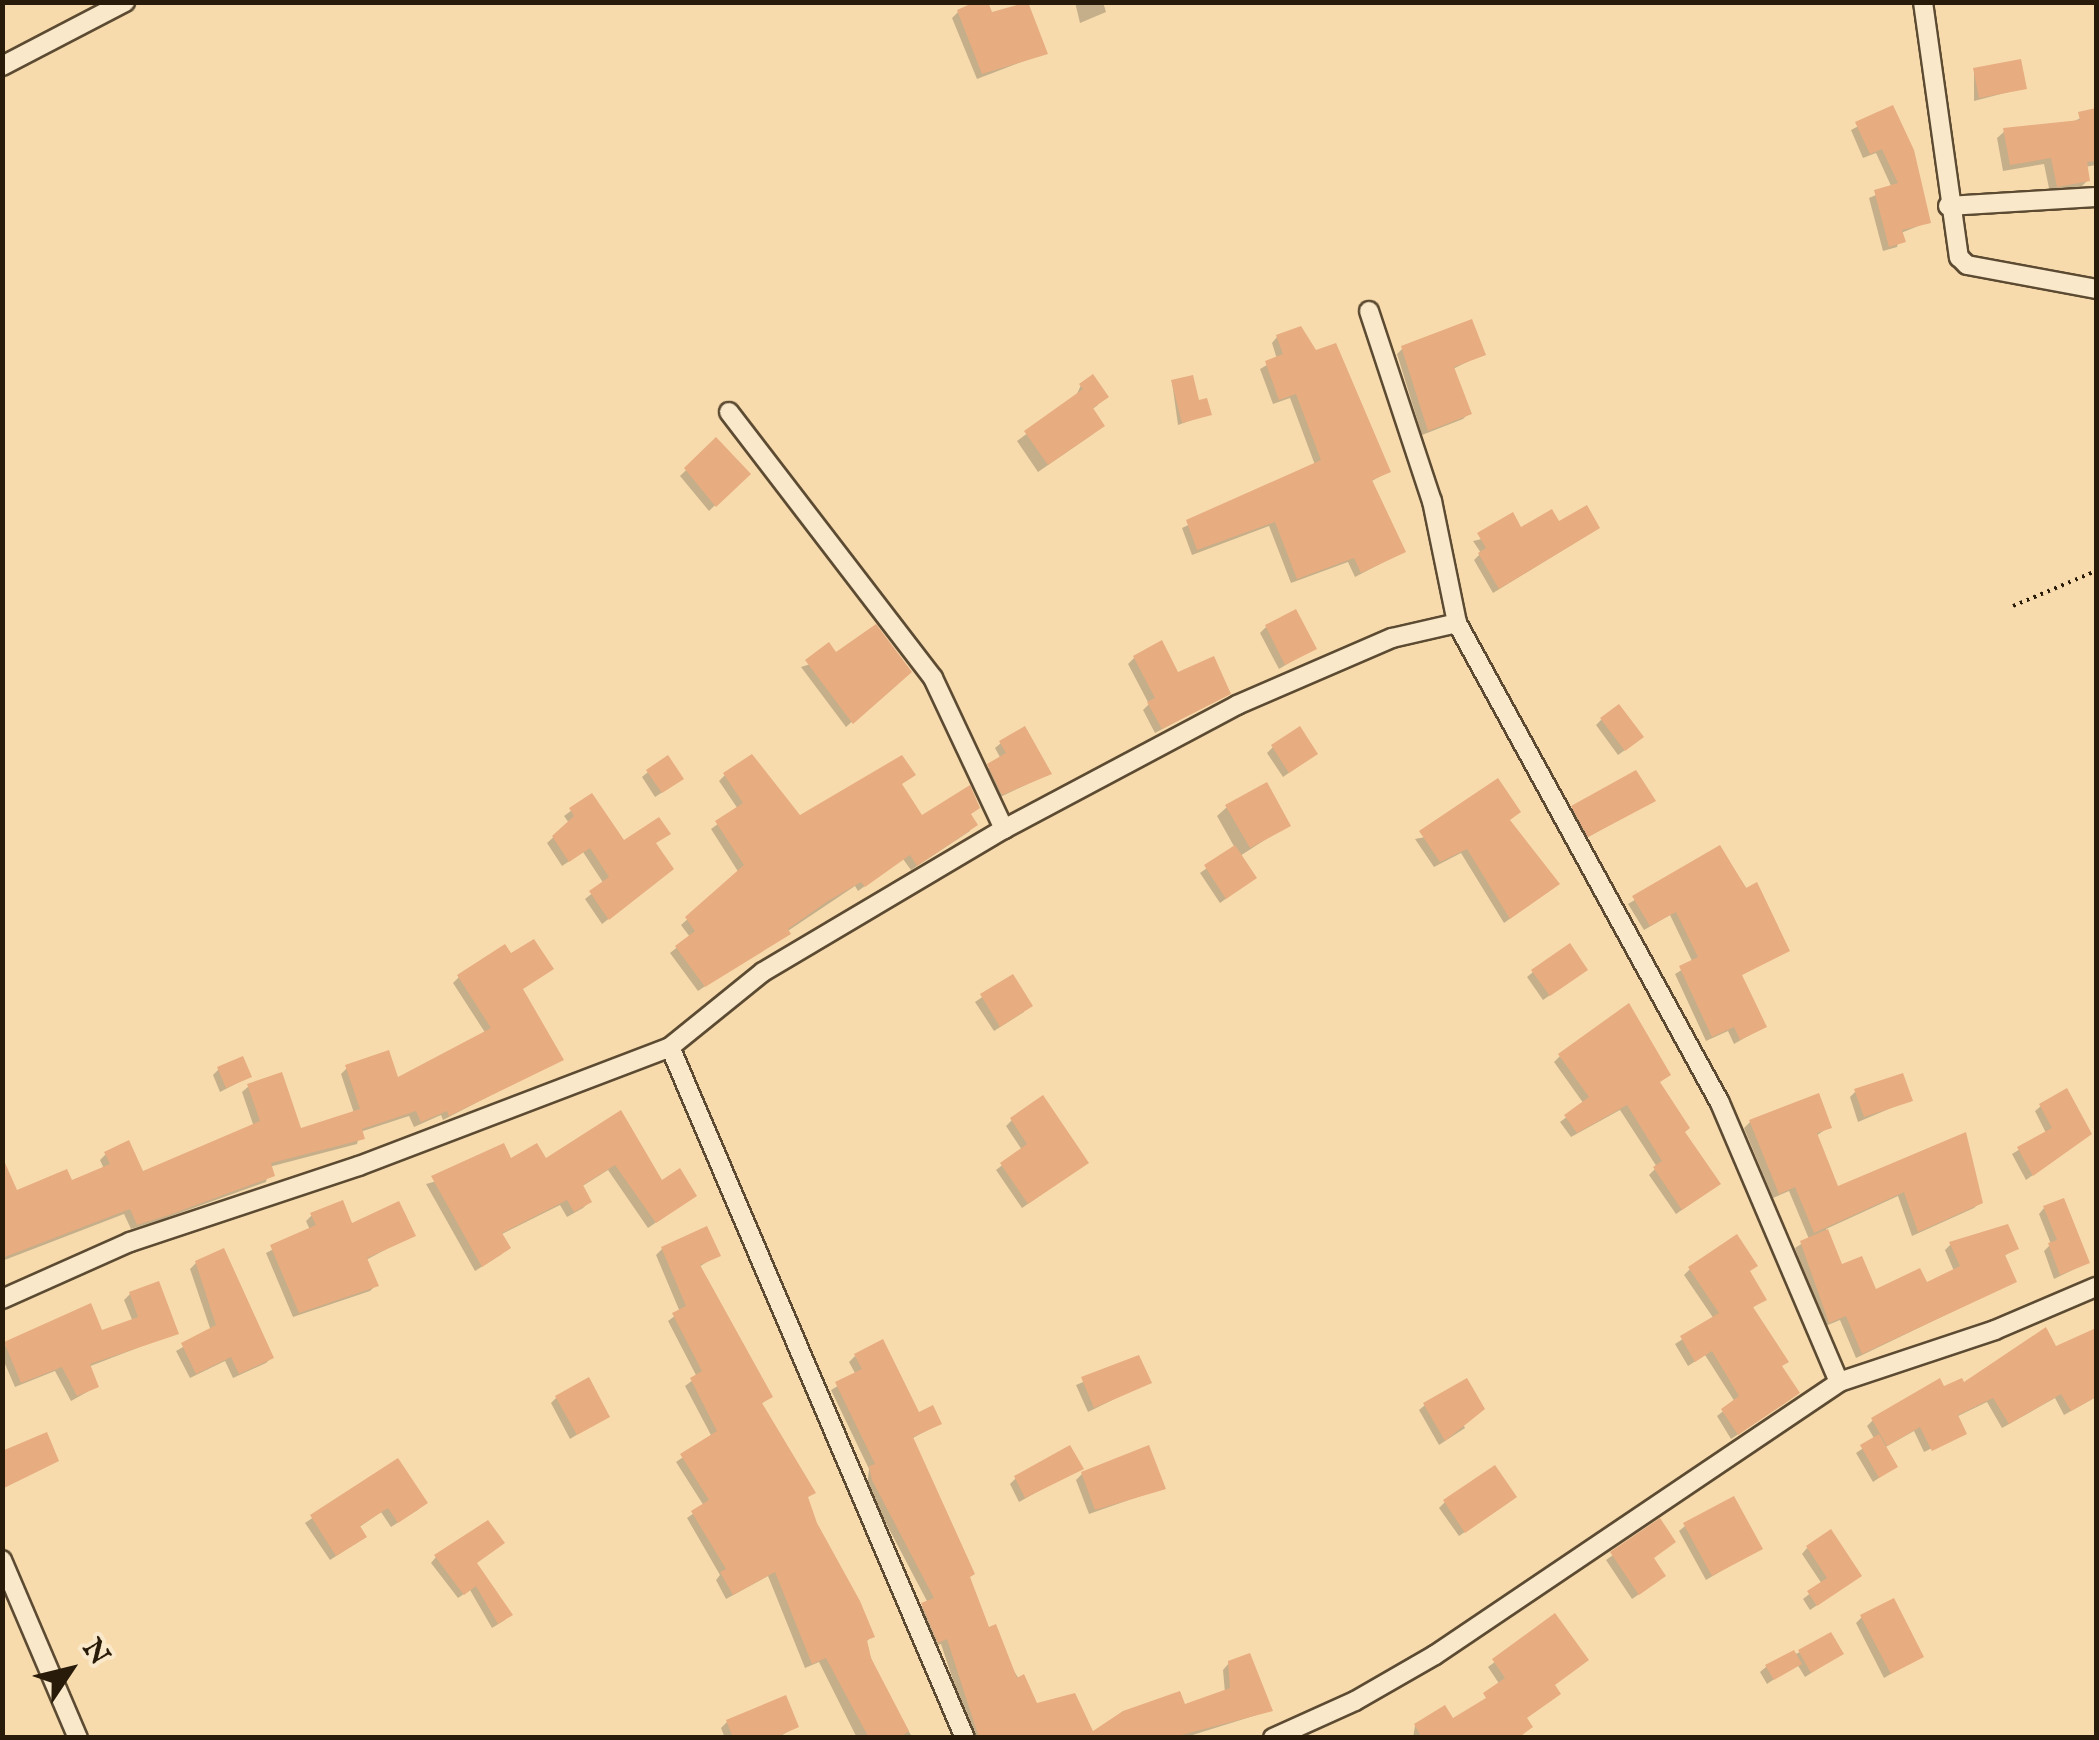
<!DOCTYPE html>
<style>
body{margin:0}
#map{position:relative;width:2099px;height:1740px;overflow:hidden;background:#f7dbad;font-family:"IM FELL English",serif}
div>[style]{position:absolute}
.shadow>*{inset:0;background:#0003}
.building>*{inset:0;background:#e7ac80}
.path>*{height:4px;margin-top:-2px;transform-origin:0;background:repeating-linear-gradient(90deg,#291b09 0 2.5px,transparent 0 7.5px)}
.roads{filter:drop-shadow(2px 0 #5c4b32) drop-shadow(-2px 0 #5c4b32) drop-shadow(0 2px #5c4b32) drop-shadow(0 -2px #5c4b32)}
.street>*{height:18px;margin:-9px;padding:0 9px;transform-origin:9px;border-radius:9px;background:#fae8ca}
span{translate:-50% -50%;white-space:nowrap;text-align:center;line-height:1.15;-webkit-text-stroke:8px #fae8ca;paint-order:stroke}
.frame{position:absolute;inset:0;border:5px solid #291b09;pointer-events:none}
.north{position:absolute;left:20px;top:1620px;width:100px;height:100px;-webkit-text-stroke:8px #fae8ca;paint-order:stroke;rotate:55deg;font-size:28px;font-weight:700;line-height:40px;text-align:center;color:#291b09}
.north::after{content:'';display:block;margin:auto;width:35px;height:45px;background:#291b09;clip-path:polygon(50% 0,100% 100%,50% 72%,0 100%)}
</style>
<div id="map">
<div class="shadow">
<div style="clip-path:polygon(1025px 2px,1045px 53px,977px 79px,952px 18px,958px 12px,991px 16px)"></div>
<div style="clip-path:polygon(1075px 2px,1103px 2px,1106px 12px,1080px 23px)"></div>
<div style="clip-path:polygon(1974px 70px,2024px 88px,1974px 101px)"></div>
<div style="clip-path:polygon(1892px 108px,1928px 222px,1901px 233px,1897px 247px,1883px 251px,1869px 198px,1892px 188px,1876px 153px,1863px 158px,1851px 130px)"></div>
<div style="clip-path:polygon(2096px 111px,2096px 165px,2085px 167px,2088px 180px,2080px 188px,2050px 193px,2044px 164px,2003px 171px,1997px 138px,2005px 131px,2072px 122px)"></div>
<div style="clip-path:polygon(1277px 337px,1388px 472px,1370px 482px,1403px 552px,1355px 577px,1348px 562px,1291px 583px,1269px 526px,1192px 555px,1182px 528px,1315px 465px,1290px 398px,1273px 404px,1260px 369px,1277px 359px,1272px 343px)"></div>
<div style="clip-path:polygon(1403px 348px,1483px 354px,1453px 369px,1469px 413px,1463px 419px,1422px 435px,1397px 354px)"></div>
<div style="clip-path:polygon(1172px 382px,1198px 403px,1209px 414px,1178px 425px)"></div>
<div style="clip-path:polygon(1081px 385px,1098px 405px,1091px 410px,1093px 434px,1038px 472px,1017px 441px,1075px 398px)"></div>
<div style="clip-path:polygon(716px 441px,748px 474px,709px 511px,680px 476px)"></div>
<div style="clip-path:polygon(1520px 530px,1591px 533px,1493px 593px,1474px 560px,1481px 553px,1473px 541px)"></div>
<div style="clip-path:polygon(1266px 627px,1314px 648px,1279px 669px,1260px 633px)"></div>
<div style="clip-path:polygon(836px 656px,909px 671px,846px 727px,801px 667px)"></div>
<div style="clip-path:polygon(1134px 658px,1177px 676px,1228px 694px,1155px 733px,1143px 710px,1149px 704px,1128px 664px)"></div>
<div style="clip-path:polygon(1602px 719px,1635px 743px,1618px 755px,1596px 725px)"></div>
<div style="clip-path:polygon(1001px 743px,1049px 774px,996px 799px,983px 772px,1001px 759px,995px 748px)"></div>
<div style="clip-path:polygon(1273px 747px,1309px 759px,1283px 777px,1267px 753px)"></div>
<div style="clip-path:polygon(648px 772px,675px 784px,655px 797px,642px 777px)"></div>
<div style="clip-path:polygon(725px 775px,799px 818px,899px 785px,921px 818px,969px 815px,970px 831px,911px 870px,903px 859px,858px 891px,855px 886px,698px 991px,670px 953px,690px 937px,681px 925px,739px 873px,711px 829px,738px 809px,719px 781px)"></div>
<div style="clip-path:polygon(591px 796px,623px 844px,654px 844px,665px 875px,602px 924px,585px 899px,604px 884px,583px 852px,562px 866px,547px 843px,569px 823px,564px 816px)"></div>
<div style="clip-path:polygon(1653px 800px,1583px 840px,1568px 812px,1573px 808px)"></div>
<div style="clip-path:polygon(1227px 807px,1288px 825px,1240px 856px,1254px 878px,1220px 903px,1200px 873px,1235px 848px,1217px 816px)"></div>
<div style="clip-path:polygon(1508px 821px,1551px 889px,1504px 923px,1461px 853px,1434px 867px,1415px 839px)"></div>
<div style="clip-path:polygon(1720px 848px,1787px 950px,1740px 976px,1764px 1027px,1734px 1044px,1728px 1031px,1706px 1041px,1675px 974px,1693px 963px,1670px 915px,1644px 930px,1628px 904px)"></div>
<div style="clip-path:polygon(1533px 972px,1579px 975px,1543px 1000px,1527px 977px)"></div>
<div style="clip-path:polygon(459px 977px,521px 990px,561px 1059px,443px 1120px,441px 1115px,414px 1127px,409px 1116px,360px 1132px,357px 1144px,269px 1167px,266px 1182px,160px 1220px,131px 1229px,124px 1214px,2px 1261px,2px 1160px,16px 1194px,71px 1184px,104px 1169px,100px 1160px,106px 1154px,142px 1174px,254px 1127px,242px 1092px,249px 1086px,299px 1131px,354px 1113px,341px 1074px,347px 1068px,396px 1081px,486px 1034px,453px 983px)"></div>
<div style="clip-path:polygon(1012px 977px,1024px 1012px,994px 1031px,975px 1002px)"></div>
<div style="clip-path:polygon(1560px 1056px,1683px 1132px,1712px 1189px,1676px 1214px,1649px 1175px,1657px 1167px,1620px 1110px,1571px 1137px,1560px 1122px,1584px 1104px,1554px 1062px)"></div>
<div style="clip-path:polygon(219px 1069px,249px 1077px,220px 1092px,213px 1075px)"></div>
<div style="clip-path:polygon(1856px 1091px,1910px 1100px,1858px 1122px,1850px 1097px)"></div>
<div style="clip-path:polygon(2041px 1106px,2083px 1139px,2026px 1180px,2012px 1154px,2046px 1133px,2035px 1111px)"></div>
<div style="clip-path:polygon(620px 1114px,661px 1183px,694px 1196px,648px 1228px,608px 1170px,581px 1187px,589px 1202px,583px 1208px,567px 1217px,560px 1205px,500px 1235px,502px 1254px,475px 1271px,426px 1184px,510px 1161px,546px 1161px)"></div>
<div style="clip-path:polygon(1012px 1120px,1080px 1168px,1022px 1208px,996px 1170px,1022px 1150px,1006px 1126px)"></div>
<div style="clip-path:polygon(1750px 1122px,1829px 1127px,1816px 1136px,1837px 1189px,1964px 1135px,1980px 1202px,1974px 1208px,1912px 1236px,1898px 1196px,1826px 1229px,1841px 1267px,1874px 1293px,1926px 1286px,1954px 1271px,1945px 1250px,1951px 1244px,2016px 1248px,2003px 1257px,2014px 1282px,1856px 1358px,1840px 1320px,1823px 1327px,1795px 1248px,1809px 1239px,1789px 1191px,1773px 1198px,1744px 1128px)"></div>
<div style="clip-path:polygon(2044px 1208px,2087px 1263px,2054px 1279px,2044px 1251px,2051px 1244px,2039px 1214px)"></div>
<div style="clip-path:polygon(312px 1215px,413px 1235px,366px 1260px,376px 1285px,370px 1291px,293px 1317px,266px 1253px,310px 1230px,306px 1221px)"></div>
<div style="clip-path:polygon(662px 1249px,718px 1255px,699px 1267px,770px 1397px,760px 1405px,813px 1492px,806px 1499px,815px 1524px,872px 1636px,865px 1643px,887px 1698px,913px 1738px,857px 1738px,819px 1662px,805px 1668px,768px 1576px,726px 1599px,716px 1580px,720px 1575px,687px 1518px,704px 1506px,676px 1462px,712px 1437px,685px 1386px,697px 1377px,668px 1321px,680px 1312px,656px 1255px)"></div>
<div style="clip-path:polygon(196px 1263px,271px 1358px,266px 1363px,233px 1378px,225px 1361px,190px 1378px,176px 1351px,211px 1331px,190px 1269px)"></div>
<div style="clip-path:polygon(1690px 1269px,1747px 1272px,1764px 1299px,1751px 1309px,1791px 1399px,1731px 1439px,1717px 1416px,1735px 1402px,1705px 1355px,1688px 1366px,1675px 1344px,1714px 1319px,1684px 1275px)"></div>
<div style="clip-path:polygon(130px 1294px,176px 1333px,88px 1367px,96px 1387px,71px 1401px,55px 1371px,15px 1387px,2px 1357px,6px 1344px,101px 1334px,133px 1322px,124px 1300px)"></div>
<div style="clip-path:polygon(2096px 1331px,2096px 1397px,2064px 1415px,2055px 1398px,2002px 1428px,1987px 1402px,1956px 1417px,1961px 1434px,1924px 1452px,1914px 1431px,1884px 1448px,1895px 1467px,1873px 1482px,1856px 1453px,1875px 1440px,1867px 1426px,1873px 1420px)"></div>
<div style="clip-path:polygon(855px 1356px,918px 1415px,939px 1424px,911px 1439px,988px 1630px,1036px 1706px,1092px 1734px,1225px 1693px,1223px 1670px,1229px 1663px,1263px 1713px,1183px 1738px,972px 1738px,941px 1644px,932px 1647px,917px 1611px,928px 1603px,867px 1487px,869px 1469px,831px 1390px,856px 1375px,849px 1362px)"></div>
<div style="clip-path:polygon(1138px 1359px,1149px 1382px,1088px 1412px,1076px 1385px)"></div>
<div style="clip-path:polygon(556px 1398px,607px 1416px,570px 1439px,551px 1403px)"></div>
<div style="clip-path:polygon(1425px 1405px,1462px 1422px,1465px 1428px,1439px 1445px,1419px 1410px)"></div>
<div style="clip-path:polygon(397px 1461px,419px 1509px,391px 1527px,381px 1512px,358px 1528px,358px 1542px,330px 1560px,305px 1523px)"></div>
<div style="clip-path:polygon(1080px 1468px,1019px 1502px,1010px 1484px,1016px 1478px)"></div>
<div style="clip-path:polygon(1082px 1474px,1163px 1488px,1089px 1514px,1076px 1480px)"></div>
<div style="clip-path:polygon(1445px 1502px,1508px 1503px,1459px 1536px,1439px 1508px)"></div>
<div style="clip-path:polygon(1659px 1522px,1651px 1559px,1657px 1582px,1632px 1599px,1606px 1560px)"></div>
<div style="clip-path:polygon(1685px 1526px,1760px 1548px,1706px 1580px,1679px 1531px)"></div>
<div style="clip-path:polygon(1807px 1548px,1853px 1581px,1810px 1610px,1803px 1599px,1822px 1584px,1802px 1554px)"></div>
<div style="clip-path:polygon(436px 1557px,474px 1563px,505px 1620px,492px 1628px,470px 1590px,458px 1598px,431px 1563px)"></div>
<div style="clip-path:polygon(1555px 1617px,1553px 1686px,1498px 1738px,1413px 1738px,1415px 1726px,1452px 1721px,1481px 1704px,1500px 1685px,1488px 1667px)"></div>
<div style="clip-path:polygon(1862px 1617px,1921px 1656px,1884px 1678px,1856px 1623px)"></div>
<div style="clip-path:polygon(1800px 1652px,1841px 1654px,1805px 1677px,1797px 1664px,1767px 1684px,1760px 1672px,1766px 1667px)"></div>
<div style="clip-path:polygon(727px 1722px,796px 1726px,778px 1738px,725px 1738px,721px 1728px)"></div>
</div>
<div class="building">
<div style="clip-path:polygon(975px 2px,988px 2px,992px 12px,1028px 2px,1048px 54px,982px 74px,957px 10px)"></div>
<div style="clip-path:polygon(2021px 59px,2027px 89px,1979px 98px,1973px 68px)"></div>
<div style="clip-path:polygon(1893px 105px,1914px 150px,1931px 223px,1902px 230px,1906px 242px,1889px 247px,1874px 190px,1898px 183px,1882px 149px,1870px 154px,1855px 122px)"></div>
<div style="clip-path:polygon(2096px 108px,2096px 161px,2087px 162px,2090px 181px,2057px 187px,2051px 158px,2010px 165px,2003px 128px,2080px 120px,2078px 112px)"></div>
<div style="clip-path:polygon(1472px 319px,1486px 355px,1454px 367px,1472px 414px,1428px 431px,1401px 346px)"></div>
<div style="clip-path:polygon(1301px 326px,1316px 350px,1336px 343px,1391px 472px,1372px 480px,1406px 552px,1361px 573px,1354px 558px,1297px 579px,1275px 522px,1197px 550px,1186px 520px,1321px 460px,1296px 394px,1279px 400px,1265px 361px,1283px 354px,1276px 335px)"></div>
<div style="clip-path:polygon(1093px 374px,1109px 397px,1093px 408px,1105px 426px,1048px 465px,1024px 431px,1083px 389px,1079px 384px)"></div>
<div style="clip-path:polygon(1193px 375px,1199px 400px,1207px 398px,1212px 415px,1182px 423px,1171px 380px)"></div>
<div style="clip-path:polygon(716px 437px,751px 474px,716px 507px,684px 468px)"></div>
<div style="clip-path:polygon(1587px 505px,1600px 528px,1499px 589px,1478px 553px,1486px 548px,1477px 533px,1513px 512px,1521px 527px,1552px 509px,1559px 521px)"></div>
<div style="clip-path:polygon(1296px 609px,1317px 649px,1285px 665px,1265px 625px)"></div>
<div style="clip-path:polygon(876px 624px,912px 672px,853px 724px,805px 660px,829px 642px,836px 652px)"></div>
<div style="clip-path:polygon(1162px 640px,1178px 672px,1214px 656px,1231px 694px,1162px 729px,1147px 702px,1155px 698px,1133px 656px)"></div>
<div style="clip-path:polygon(1619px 704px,1644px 737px,1625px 751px,1600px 718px)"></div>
<div style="clip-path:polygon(1025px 726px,1052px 774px,1002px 795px,987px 764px,1006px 753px,999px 741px)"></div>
<div style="clip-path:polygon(1300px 726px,1318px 754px,1289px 773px,1271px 745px)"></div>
<div style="clip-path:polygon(752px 754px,800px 815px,902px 755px,916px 775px,902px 784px,922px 815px,970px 785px,980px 808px,971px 814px,978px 825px,917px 866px,910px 855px,865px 887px,861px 882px,828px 901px,788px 929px,791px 934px,705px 987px,675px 946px,695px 931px,685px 917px,744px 865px,715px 821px,743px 803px,723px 773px)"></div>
<div style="clip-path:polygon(668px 755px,684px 779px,662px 793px,646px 770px)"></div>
<div style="clip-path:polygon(1636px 770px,1656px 801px,1588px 837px,1571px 806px)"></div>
<div style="clip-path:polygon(1498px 778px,1521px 812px,1510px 820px,1560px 884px,1510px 919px,1467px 849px,1440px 862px,1419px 831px)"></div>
<div style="clip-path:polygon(1267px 782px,1291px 826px,1250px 848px,1225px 805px)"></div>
<div style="clip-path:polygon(592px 793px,624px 840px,659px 817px,671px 834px,656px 843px,674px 869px,609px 920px,589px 891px,609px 877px,590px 848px,569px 862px,552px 836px,574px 816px,569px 808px)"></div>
<div style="clip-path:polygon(1235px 845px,1257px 878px,1226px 899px,1204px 865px)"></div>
<div style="clip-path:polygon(1720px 845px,1746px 888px,1757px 882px,1790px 951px,1742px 975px,1767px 1027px,1740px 1040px,1734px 1027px,1712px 1037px,1679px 966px,1698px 957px,1676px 912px,1650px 926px,1632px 896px)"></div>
<div style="clip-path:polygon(534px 939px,554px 969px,523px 989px,564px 1060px,449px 1116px,447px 1111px,421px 1122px,416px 1111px,362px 1129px,365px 1139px,271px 1163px,275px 1176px,169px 1215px,137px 1225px,130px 1209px,2px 1258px,2px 1156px,17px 1190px,67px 1169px,72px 1180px,110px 1164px,104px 1152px,129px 1140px,143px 1171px,260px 1121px,247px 1084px,282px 1072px,301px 1128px,360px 1109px,345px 1065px,389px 1050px,398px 1077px,491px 1028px,457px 975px,505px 944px,511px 953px)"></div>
<div style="clip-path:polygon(1570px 943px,1588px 970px,1550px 996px,1531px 970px)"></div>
<div style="clip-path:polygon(1013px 974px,1033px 1006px,1000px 1027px,980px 994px)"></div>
<div style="clip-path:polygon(1629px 1003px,1671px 1075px,1660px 1082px,1690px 1128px,1685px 1132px,1721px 1184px,1682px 1210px,1653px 1167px,1662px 1161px,1627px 1105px,1577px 1133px,1564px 1115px,1589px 1097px,1558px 1054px)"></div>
<div style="clip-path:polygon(243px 1056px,252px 1077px,226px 1088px,217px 1067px)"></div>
<div style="clip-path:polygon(1903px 1073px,1913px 1101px,1864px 1117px,1854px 1089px)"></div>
<div style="clip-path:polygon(2067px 1088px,2092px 1134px,2033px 1176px,2017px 1147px,2052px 1128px,2039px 1104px)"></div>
<div style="clip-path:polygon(1819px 1093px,1832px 1128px,1817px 1133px,1838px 1186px,1966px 1132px,1983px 1203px,1918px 1232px,1904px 1192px,1814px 1233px,1795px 1187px,1779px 1194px,1749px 1120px)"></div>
<div style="clip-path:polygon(1043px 1095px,1089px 1163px,1028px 1204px,1000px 1163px,1027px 1144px,1010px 1118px)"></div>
<div style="clip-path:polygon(621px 1110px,662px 1180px,680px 1168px,697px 1196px,656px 1223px,615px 1165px,583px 1185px,592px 1202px,574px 1212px,567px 1200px,502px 1233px,511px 1248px,482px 1267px,431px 1176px,504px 1143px,511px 1158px,537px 1143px,546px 1158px)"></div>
<div style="clip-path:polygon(2064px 1198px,2090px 1263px,2060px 1275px,2048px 1243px,2057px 1240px,2043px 1206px)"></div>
<div style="clip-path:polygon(343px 1200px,352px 1223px,399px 1201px,416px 1236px,367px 1258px,379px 1286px,299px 1313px,270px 1245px,316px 1225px,310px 1213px)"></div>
<div style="clip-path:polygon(2008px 1224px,2019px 1249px,2005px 1255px,2017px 1282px,1862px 1354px,1846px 1316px,1829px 1323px,1800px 1241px,1828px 1229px,1842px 1264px,1862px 1256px,1876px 1289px,1920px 1268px,1927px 1282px,1960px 1266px,1949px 1242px)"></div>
<div style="clip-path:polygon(707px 1226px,721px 1256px,700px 1265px,773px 1397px,762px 1403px,816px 1493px,808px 1497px,817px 1523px,860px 1601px,875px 1637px,867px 1640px,871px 1658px,909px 1731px,899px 1738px,869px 1738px,826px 1658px,812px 1664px,775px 1572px,733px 1595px,720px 1572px,726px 1569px,691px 1511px,709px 1500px,680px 1454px,717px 1431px,690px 1378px,702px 1371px,672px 1313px,686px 1306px,661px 1247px)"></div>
<div style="clip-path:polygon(1737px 1234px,1758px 1266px,1750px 1271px,1767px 1300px,1753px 1307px,1789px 1362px,1782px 1366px,1800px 1393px,1738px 1435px,1721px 1409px,1739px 1396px,1712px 1351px,1695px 1362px,1680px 1336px,1719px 1313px,1688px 1267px)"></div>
<div style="clip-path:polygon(224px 1248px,274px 1358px,239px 1374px,231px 1357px,196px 1374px,181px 1343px,216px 1325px,195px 1261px)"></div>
<div style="clip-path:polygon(159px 1281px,179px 1334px,90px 1364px,99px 1387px,77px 1396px,62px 1367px,21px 1383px,4px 1342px,91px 1303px,102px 1330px,138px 1317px,129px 1292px)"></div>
<div style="clip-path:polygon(2046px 1327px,2056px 1346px,2096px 1328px,2096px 1397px,2071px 1411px,2061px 1394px,2009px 1424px,1993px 1398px,1958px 1415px,1967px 1434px,1932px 1451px,1920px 1427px,1887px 1446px,1871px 1418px,1940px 1378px,1944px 1386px,1962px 1378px,1964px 1382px)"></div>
<div style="clip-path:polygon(883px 1339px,919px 1412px,933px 1405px,942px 1424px,913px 1437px,975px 1574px,970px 1577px,989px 1627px,996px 1624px,1017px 1678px,1024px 1674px,1037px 1703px,1075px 1693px,1093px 1731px,1123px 1711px,1180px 1691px,1185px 1704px,1230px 1688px,1228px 1661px,1250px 1653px,1273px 1711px,1170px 1738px,979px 1738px,947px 1639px,938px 1643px,921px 1603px,934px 1598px,872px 1480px,869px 1466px,875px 1464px,835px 1382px,862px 1369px,854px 1354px)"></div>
<div style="clip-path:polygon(1139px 1355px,1152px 1383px,1094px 1408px,1081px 1377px)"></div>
<div style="clip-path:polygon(589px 1377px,610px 1417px,577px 1435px,555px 1396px)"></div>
<div style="clip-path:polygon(1467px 1378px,1485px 1409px,1445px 1441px,1423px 1403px)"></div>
<div style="clip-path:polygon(47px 1432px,59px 1461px,2px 1489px,2px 1451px)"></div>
<div style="clip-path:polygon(1879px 1434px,1898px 1467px,1879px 1478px,1860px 1445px)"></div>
<div style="clip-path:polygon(1070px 1445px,1084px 1469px,1025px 1498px,1014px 1476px)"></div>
<div style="clip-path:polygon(1149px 1445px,1166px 1489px,1095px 1510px,1081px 1472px)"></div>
<div style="clip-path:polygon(398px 1458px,428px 1503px,398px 1523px,388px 1508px,360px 1526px,367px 1537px,336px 1556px,310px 1515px)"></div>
<div style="clip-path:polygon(1495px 1465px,1517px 1497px,1465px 1533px,1443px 1500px)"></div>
<div style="clip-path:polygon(1734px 1496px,1763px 1549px,1712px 1576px,1683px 1523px)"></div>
<div style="clip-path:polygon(1660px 1518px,1676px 1542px,1654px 1558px,1666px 1576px,1639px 1595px,1610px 1552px)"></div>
<div style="clip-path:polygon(488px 1520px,505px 1543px,477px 1563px,513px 1615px,498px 1624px,476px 1586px,464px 1595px,434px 1555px)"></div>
<div style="clip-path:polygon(1831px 1529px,1862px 1576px,1817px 1606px,1807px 1591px,1827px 1578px,1806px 1546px)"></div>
<div style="clip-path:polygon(1894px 1598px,1924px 1657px,1891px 1674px,1860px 1615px)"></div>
<div style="clip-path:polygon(1555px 1613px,1589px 1660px,1555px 1685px,1561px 1694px,1527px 1718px,1533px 1727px,1518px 1738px,1422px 1738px,1414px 1724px,1445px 1705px,1453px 1718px,1486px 1698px,1483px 1693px,1505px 1678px,1492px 1659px)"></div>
<div style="clip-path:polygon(1831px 1632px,1844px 1654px,1811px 1673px,1798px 1650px)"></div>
<div style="clip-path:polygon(1794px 1650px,1802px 1664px,1774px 1680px,1765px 1665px)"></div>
<div style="clip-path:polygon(786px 1695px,799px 1727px,774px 1738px,733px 1738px,726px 1720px)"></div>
</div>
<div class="path">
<div style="left:2013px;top:606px;width:90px;rotate:-22.9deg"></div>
</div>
<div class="roads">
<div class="street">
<div style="left:1923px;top:2px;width:258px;rotate:82deg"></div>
<div style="left:1959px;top:257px;width:11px;rotate:45deg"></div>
<div style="left:1967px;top:265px;width:131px;rotate:10.5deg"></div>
<div style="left:2px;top:66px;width:139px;rotate:-27.5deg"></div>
<div style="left:1948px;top:206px;width:148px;rotate:-3.5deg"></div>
<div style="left:1369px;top:311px;width:200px;rotate:71.7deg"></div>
<div style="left:1432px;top:501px;width:125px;rotate:78.4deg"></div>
<div style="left:729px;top:412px;width:335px;rotate:52.5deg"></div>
<div style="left:933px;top:678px;width:167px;rotate:64.8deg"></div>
<div style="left:670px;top:1047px;width:751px;rotate:66.88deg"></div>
<div style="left:2px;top:1299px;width:140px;rotate:-24deg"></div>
<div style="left:130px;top:1242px;width:241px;rotate:-18.4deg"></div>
<div style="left:359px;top:1166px;width:333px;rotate:-20.9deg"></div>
<div style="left:670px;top:1047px;width:119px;rotate:-38.9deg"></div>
<div style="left:763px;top:972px;width:280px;rotate:-30.7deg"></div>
<div style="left:1004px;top:829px;width:264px;rotate:-28deg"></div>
<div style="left:1237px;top:705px;width:169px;rotate:-23.4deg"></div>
<div style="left:1392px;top:638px;width:67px;rotate:-13deg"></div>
<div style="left:1457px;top:623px;width:547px;rotate:61.28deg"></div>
<div style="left:1720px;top:1103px;width:303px;rotate:66.9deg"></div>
<div style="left:1839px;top:1382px;width:164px;rotate:-18.4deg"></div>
<div style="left:1995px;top:1330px;width:110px;rotate:-23.1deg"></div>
<div style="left:2px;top:1560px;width:194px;rotate:66.9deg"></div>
<div style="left:1273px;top:1738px;width:90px;rotate:-24.3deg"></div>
<div style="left:1355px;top:1701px;width:92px;rotate:-29.9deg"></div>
<div style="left:1435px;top:1655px;width:488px;rotate:-34deg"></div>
</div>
</div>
<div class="frame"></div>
<div class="north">N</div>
</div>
